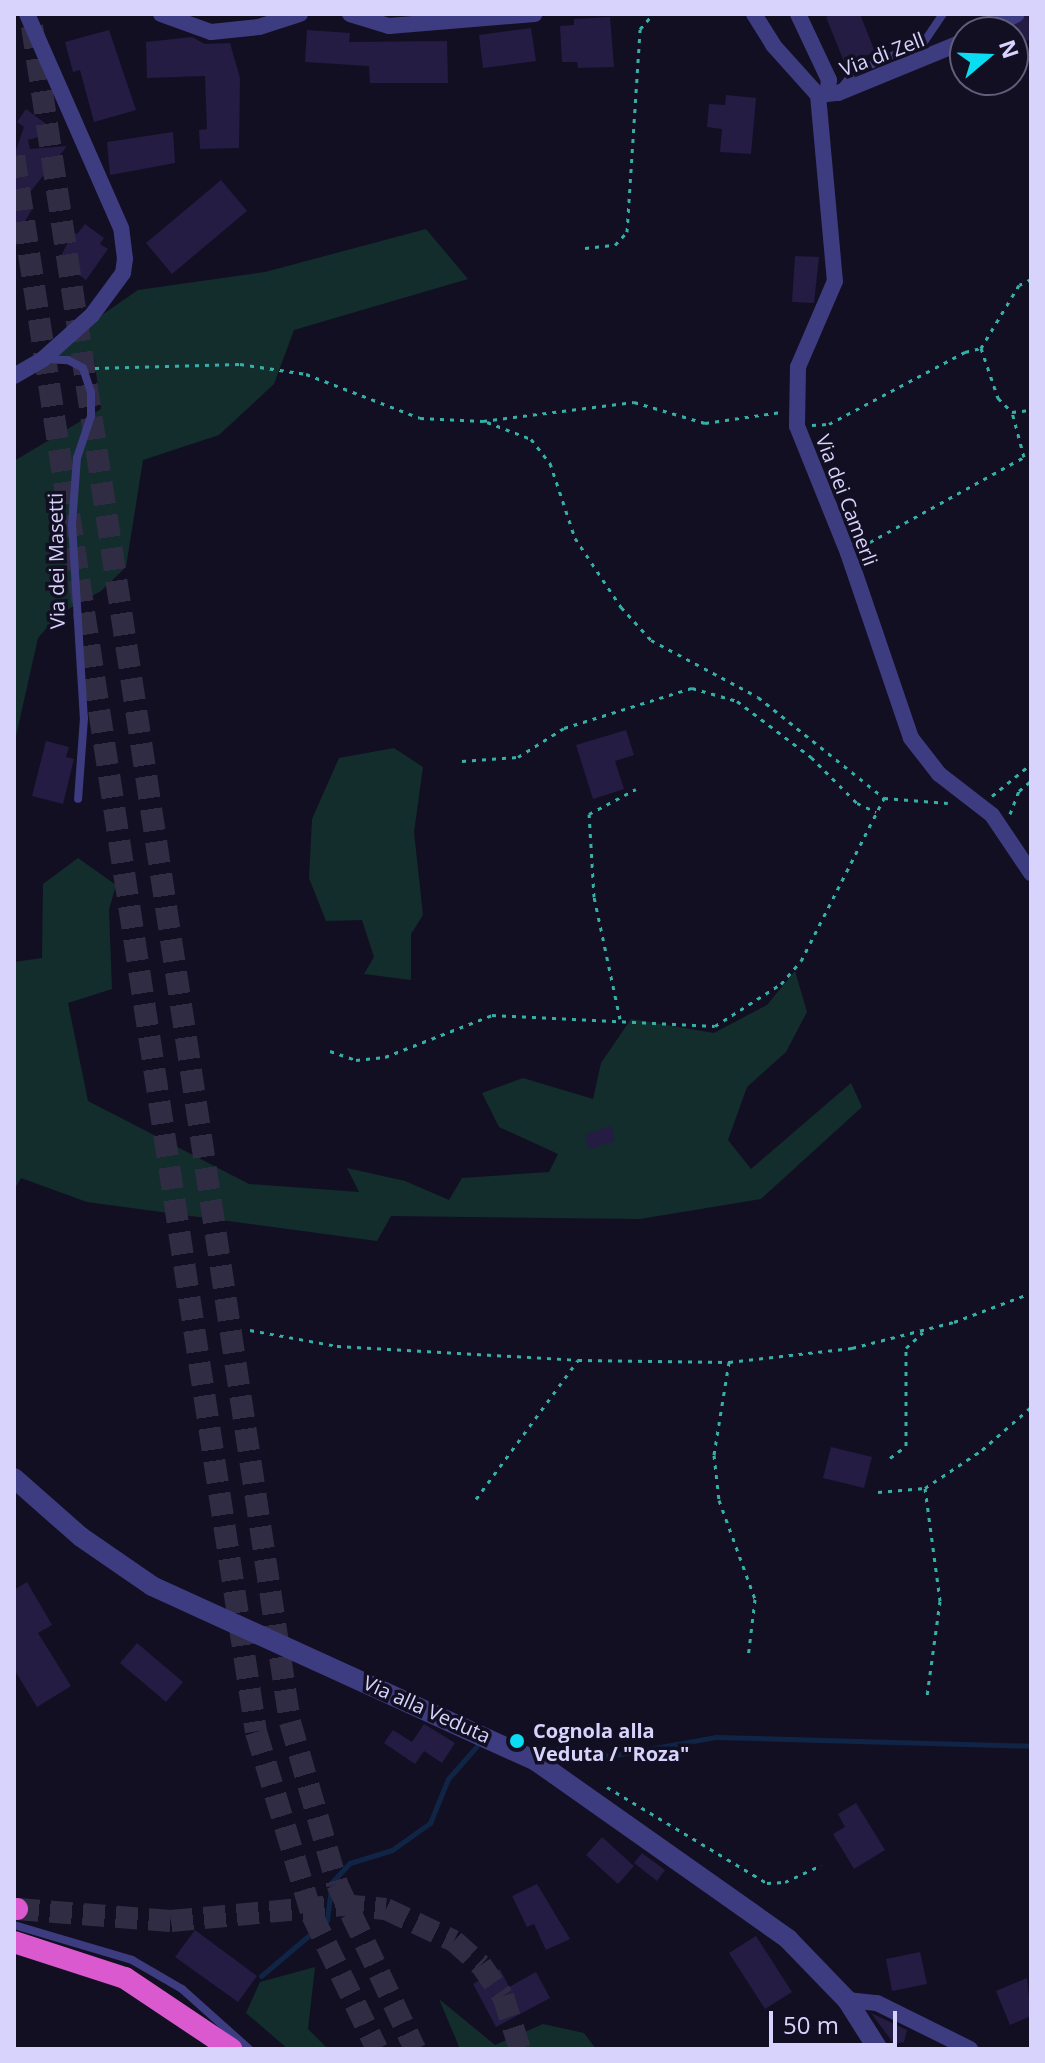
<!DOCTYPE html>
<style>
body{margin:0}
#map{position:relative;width:1045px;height:2063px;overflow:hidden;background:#120f23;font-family:"Open Sans",sans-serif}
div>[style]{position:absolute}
.green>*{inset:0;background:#122d2c}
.stream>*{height:5px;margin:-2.5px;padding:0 2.5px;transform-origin:2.5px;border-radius:2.5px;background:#102546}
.building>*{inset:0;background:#241c43}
.trunk-tunnel>*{height:22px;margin-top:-11px;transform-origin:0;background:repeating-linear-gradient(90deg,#302c44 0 22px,transparent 0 33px)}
.path>*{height:3px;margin-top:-1.5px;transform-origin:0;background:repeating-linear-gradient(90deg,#34b0a8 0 4px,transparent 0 10px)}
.service>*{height:8px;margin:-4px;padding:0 4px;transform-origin:4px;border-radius:4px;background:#3e3c80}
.minor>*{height:16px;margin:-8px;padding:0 8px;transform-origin:8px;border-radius:8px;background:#3e3c80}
.tertiary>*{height:20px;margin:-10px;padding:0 10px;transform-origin:10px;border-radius:10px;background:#3e3c80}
.trunk>*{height:22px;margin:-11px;padding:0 11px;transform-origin:11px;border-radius:11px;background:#db59ce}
.dots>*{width:22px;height:22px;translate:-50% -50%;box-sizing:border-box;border:4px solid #120f23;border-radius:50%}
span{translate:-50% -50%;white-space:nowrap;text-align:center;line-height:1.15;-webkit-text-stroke:7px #120f23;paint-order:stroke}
.street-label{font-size:20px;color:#d7d3fd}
.poi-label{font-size:20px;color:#d7d3fd;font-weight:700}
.left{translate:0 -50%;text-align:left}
.frame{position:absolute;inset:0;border:16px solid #d7d3fd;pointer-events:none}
.north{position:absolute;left:949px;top:16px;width:80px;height:80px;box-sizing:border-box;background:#120f23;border:2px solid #615d7a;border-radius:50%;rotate:71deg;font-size:22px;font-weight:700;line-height:32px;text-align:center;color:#d7d3fd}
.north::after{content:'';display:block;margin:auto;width:28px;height:36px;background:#0adcf2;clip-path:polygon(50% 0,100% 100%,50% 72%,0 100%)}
.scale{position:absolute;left:769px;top:2011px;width:128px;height:36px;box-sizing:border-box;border:4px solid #d7d3fd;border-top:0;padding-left:10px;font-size:24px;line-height:28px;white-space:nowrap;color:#d7d3fd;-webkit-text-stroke:6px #120f23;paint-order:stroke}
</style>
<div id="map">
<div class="green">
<div style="clip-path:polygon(426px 229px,468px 279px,294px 330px,274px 384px,219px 435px,143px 460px,126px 567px,101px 591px,58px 615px,38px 638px,14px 745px,14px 461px,101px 409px,94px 358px,41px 357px,138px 290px,265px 272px)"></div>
<div style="clip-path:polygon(394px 748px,423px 767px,414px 832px,423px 915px,411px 934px,411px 980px,364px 974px,374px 957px,362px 920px,326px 921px,309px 878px,312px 819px,339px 758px)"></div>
<div style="clip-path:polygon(78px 858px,116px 885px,109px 910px,112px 989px,68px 1003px,88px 1101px,249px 1184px,359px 1192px,347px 1168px,405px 1181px,449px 1200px,462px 1178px,549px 1172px,558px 1154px,499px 1127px,482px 1093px,523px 1078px,593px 1099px,601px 1063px,631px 1019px,714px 1033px,767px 1005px,795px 971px,807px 1012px,786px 1052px,747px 1087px,728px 1140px,751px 1169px,851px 1083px,862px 1107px,761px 1199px,640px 1219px,391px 1216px,377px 1241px,87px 1202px,21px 1178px,14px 1190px,14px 962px,42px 958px,43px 884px)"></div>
<div style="clip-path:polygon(315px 1967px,308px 2029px,328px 2049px,288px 2049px,246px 2013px,260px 1982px)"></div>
<div style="clip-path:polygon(439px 1999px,495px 2045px,543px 2024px,584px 2033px,596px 2049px,460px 2049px)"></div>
</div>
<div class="stream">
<div style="left:537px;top:1747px;width:74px;rotate:7deg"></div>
<div style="left:610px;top:1756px;width:108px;rotate:-10.2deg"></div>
<div style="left:716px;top:1737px;width:315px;rotate:1.6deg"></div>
<div style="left:261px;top:1976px;width:87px;rotate:-40.3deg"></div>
<div style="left:327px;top:1920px;width:38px;rotate:-83deg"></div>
<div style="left:332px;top:1882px;width:26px;rotate:-47deg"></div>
<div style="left:350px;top:1863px;width:44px;rotate:-17.2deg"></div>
<div style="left:392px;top:1850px;width:47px;rotate:-35.4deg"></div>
<div style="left:430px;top:1823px;width:48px;rotate:-67.8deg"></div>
<div style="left:448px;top:1779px;width:43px;rotate:-48.8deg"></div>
</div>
<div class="building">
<div style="clip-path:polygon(834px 14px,860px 14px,875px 52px,845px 64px,826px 17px)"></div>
<div style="clip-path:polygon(1028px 14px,1031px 39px,1013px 47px,1013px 32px,1006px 32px)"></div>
<div style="clip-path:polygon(610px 17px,614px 67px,578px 68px,577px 62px,562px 62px,560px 26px,574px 25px,574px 19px)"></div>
<div style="clip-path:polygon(531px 28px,536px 61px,483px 68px,479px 35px)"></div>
<div style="clip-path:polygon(109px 30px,136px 110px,94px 122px,80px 70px,73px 72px,65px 42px)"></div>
<div style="clip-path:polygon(307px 30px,350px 33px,349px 42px,447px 41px,448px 83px,370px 83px,369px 66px,305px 62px)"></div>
<div style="clip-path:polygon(192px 37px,205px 44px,230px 43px,240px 78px,239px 148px,200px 149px,199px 130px,207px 129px,205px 76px,147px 78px,146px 42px)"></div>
<div style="clip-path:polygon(726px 95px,756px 98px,751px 154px,720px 152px,722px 129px,707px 127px,709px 104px,725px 105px)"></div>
<div style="clip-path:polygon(26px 109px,57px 132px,28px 140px,30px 149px,67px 146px,23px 201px,33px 208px,14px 239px,14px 156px,24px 127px,17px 122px)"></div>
<div style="clip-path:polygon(173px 132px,175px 163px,110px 175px,107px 142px)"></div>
<div style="clip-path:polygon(221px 180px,247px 211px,172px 274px,146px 243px)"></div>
<div style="clip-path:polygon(85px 224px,104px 238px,100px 244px,108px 249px,86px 280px,59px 260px,73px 232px,77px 234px)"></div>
<div style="clip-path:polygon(795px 256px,819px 257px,814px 303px,792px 302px)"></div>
<div style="clip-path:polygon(626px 730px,634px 755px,615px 761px,624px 789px,593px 799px,576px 745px)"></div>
<div style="clip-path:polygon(46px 741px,69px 747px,66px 757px,74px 759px,63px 804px,32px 796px)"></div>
<div style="clip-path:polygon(611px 1126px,615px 1141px,589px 1149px,585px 1134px)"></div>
<div style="clip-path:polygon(831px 1447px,872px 1457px,864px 1488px,823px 1478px)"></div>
<div style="clip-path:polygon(27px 1582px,52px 1625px,38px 1633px,71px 1686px,37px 1707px,14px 1669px,14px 1590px)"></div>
<div style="clip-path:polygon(137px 1643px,183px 1682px,166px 1702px,120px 1663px)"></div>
<div style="clip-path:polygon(424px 1724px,455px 1743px,442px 1763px,424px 1751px,415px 1764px,384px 1743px,393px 1730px,412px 1742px)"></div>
<div style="clip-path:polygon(856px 1803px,885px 1850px,854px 1869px,833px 1834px,845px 1827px,838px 1814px)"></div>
<div style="clip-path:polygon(602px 1837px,634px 1866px,618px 1884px,586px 1855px)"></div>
<div style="clip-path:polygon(642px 1853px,665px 1870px,657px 1881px,634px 1863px)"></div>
<div style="clip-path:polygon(537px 1884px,570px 1939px,546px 1950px,534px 1924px,527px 1927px,512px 1896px)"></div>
<div style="clip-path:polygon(195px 1930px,257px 1976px,238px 2002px,175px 1957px)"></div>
<div style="clip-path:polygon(756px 1936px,792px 1992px,765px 2009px,729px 1953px)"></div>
<div style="clip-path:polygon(920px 1952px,927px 1984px,892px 1991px,886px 1959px)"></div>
<div style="clip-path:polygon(500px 1969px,509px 1987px,536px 1972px,550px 1998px,496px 2027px,473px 1984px)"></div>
<div style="clip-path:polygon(1027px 1978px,1031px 2016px,1010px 2025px,996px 1991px)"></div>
<div style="clip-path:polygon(871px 2013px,907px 2030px,904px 2042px,894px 2044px)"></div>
</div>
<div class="trunk-tunnel">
<div style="left:32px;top:26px;width:1716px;rotate:81.35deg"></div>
<div style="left:290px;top:1722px;width:169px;rotate:73.8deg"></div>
<div style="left:337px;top:1884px;width:183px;rotate:64.7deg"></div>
<div style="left:14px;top:156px;width:1594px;rotate:81.27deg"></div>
<div style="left:256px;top:1732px;width:191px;rotate:73deg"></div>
<div style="left:312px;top:1915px;width:149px;rotate:64.1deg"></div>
<div style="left:17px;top:1909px;width:154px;rotate:4.5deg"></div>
<div style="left:171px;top:1921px;width:172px;rotate:-5.3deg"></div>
<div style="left:342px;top:1905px;width:44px;rotate:5.2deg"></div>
<div style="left:386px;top:1909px;width:75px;rotate:25.2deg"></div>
<div style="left:454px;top:1941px;width:36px;rotate:42deg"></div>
<div style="left:481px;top:1965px;width:38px;rotate:55deg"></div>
<div style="left:503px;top:1996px;width:56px;rotate:72.2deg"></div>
</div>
<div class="path">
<div style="left:585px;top:248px;width:30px;rotate:-6deg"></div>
<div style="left:615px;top:245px;width:18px;rotate:-47deg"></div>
<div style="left:627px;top:232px;width:203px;rotate:-86.3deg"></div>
<div style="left:640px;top:29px;width:20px;rotate:-49deg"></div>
<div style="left:1031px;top:279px;width:13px;rotate:153deg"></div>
<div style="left:1019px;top:285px;width:74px;rotate:121.1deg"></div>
<div style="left:981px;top:348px;width:53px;rotate:71.2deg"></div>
<div style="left:998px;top:398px;width:20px;rotate:45deg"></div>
<div style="left:1012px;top:412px;width:19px;rotate:-6deg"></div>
<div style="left:95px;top:368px;width:145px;rotate:-1.6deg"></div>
<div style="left:240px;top:364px;width:67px;rotate:8.6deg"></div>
<div style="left:306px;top:374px;width:122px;rotate:21.1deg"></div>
<div style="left:420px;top:418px;width:63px;rotate:2.7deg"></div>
<div style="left:483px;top:421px;width:152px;rotate:-7.2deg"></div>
<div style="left:634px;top:402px;width:74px;rotate:16.5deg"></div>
<div style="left:705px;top:423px;width:77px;rotate:-8.2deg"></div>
<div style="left:487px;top:422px;width:47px;rotate:21.1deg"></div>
<div style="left:531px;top:439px;width:31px;rotate:52deg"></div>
<div style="left:550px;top:463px;width:79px;rotate:71.6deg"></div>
<div style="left:575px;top:538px;width:83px;rotate:56.3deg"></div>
<div style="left:621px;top:607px;width:45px;rotate:47.7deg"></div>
<div style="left:651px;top:640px;width:121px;rotate:28deg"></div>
<div style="left:758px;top:697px;width:161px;rotate:38.7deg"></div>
<div style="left:884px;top:798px;width:64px;rotate:4.5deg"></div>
<div style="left:812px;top:425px;width:17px;rotate:-3deg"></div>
<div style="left:829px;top:424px;width:154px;rotate:-27.9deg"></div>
<div style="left:965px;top:352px;width:16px;rotate:-14deg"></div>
<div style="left:861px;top:547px;width:186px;rotate:-28.9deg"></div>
<div style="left:1024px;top:457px;width:47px;rotate:-104.9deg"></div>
<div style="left:462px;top:761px;width:56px;rotate:-4.1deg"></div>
<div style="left:518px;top:757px;width:54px;rotate:-32.2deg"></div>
<div style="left:564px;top:728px;width:134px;rotate:-17.4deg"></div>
<div style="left:692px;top:688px;width:47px;rotate:16.1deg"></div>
<div style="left:737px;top:701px;width:93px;rotate:37.1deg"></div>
<div style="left:811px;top:757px;width:65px;rotate:45deg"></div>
<div style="left:857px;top:803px;width:21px;rotate:25deg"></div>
<div style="left:992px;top:796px;width:50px;rotate:-39.4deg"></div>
<div style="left:1010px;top:814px;width:25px;rotate:-69deg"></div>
<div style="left:1019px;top:791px;width:16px;rotate:-40deg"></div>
<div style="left:620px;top:1019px;width:125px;rotate:-102deg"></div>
<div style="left:594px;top:897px;width:83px;rotate:-93.4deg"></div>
<div style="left:589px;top:814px;width:53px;rotate:-28deg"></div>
<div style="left:330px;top:1051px;width:28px;rotate:19deg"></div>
<div style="left:356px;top:1060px;width:29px;rotate:-6deg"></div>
<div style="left:385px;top:1057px;width:115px;rotate:-21.4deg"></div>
<div style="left:492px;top:1015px;width:223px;rotate:2.8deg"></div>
<div style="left:715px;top:1026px;width:78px;rotate:-32.5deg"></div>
<div style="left:781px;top:984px;width:30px;rotate:-49deg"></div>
<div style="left:801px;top:961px;width:183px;rotate:-63deg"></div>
<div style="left:250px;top:1330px;width:88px;rotate:10.4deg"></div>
<div style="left:337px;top:1346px;width:241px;rotate:3.3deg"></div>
<div style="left:578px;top:1360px;width:151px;rotate:0.8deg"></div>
<div style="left:729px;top:1362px;width:124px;rotate:-6.5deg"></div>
<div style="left:852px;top:1348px;width:105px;rotate:-14.3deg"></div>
<div style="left:954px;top:1322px;width:82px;rotate:-20.6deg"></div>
<div style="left:729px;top:1362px;width:94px;rotate:99.2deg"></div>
<div style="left:714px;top:1455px;width:45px;rotate:83.7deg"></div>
<div style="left:719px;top:1500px;width:105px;rotate:70deg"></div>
<div style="left:755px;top:1599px;width:59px;rotate:96.8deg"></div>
<div style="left:890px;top:1458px;width:20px;rotate:-37deg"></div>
<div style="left:906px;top:1446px;width:98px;rotate:-90deg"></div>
<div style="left:906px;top:1348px;width:23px;rotate:-43deg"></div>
<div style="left:925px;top:1488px;width:114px;rotate:82.4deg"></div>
<div style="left:940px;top:1601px;width:96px;rotate:97.8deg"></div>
<div style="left:878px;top:1492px;width:47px;rotate:-4.9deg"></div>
<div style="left:925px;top:1488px;width:69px;rotate:-33.7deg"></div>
<div style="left:982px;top:1450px;width:65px;rotate:-41.3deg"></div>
<div style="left:476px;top:1499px;width:172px;rotate:-53.7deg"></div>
<div style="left:607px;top:1787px;width:187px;rotate:31deg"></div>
<div style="left:767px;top:1883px;width:18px;rotate:-3deg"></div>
<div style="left:785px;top:1882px;width:40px;rotate:-25deg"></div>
</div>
<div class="service">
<div style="left:839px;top:91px;width:24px;rotate:-52deg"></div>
<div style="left:854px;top:72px;width:76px;rotate:-23.2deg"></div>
<div style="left:924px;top:42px;width:34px;rotate:-56deg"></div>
<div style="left:46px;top:359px;width:22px;rotate:3deg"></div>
<div style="left:68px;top:360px;width:17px;rotate:28deg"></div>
<div style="left:83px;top:368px;width:25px;rotate:72deg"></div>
<div style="left:91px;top:392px;width:24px;rotate:90deg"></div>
<div style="left:91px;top:416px;width:44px;rotate:108.4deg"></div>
<div style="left:77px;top:458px;width:66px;rotate:94.3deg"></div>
<div style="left:72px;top:524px;width:194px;rotate:86.5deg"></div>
<div style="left:84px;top:718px;width:81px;rotate:94.2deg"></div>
<div style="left:14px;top:1925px;width:123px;rotate:16.5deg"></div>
<div style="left:132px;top:1960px;width:58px;rotate:30.1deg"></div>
<div style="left:182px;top:1989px;width:90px;rotate:41.8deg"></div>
</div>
<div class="minor">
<div style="left:161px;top:14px;width:53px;rotate:19.8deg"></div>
<div style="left:211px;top:32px;width:48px;rotate:-5.9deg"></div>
<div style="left:259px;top:27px;width:43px;rotate:-17.6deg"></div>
<div style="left:350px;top:14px;width:41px;rotate:17.1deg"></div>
<div style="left:389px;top:26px;width:146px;rotate:-4.7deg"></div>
<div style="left:754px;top:14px;width:36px;rotate:58deg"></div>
<div style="left:773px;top:45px;width:67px;rotate:48deg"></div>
<div style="left:818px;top:95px;width:20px;rotate:-6deg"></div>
<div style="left:838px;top:93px;width:137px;rotate:-22.3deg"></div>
<div style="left:798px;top:14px;width:73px;rotate:64.8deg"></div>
<div style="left:829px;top:80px;width:14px;rotate:98deg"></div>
<div style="left:982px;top:32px;width:39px;rotate:-27deg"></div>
<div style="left:818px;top:95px;width:187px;rotate:84.8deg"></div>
<div style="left:835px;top:281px;width:94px;rotate:113.3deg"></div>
<div style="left:798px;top:367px;width:59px;rotate:91deg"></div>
<div style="left:797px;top:426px;width:137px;rotate:68.1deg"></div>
<div style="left:848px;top:553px;width:195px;rotate:71.2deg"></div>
<div style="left:911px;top:738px;width:46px;rotate:52.1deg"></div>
<div style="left:939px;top:774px;width:67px;rotate:37.7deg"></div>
<div style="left:992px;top:815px;width:70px;rotate:56.1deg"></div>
<div style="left:14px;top:376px;width:34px;rotate:-30deg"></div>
<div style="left:43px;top:359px;width:66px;rotate:-41.9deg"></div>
<div style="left:92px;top:315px;width:52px;rotate:-53.6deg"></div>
<div style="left:123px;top:273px;width:14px;rotate:-82deg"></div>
<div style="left:125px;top:259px;width:31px;rotate:-97deg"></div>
<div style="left:121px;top:228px;width:234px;rotate:-113.7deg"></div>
<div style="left:847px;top:2000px;width:30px;rotate:6deg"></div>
<div style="left:877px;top:2003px;width:104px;rotate:26.3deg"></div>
</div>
<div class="tertiary">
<div style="left:14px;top:1478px;width:89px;rotate:41.4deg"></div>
<div style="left:81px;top:1537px;width:86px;rotate:34.6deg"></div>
<div style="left:152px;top:1586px;width:422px;rotate:24.5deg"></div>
<div style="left:536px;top:1761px;width:309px;rotate:35.2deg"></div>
<div style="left:788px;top:1939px;width:85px;rotate:46deg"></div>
<div style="left:847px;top:2000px;width:58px;rotate:57.7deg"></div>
</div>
<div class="trunk">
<div style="left:14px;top:1909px;width:3px"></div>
<div style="left:14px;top:1942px;width:117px;rotate:18deg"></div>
<div style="left:125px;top:1978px;width:128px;rotate:33.8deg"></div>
</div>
<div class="dots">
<div style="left:517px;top:1741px;background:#0adcf2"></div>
</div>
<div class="street-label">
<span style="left:882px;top:54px;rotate:-21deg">Via di Zell</span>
<span style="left:847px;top:500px;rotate:69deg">Via dei Camerli</span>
<span style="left:56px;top:561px;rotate:-91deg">Via dei Masetti</span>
<span style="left:427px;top:1709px;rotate:24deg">Via alla Veduta</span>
</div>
<div class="poi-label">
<span class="left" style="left:533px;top:1742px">Cognola alla<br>Veduta / "Roza"</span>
</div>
<div class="frame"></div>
<div class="north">N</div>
<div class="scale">50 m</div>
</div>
